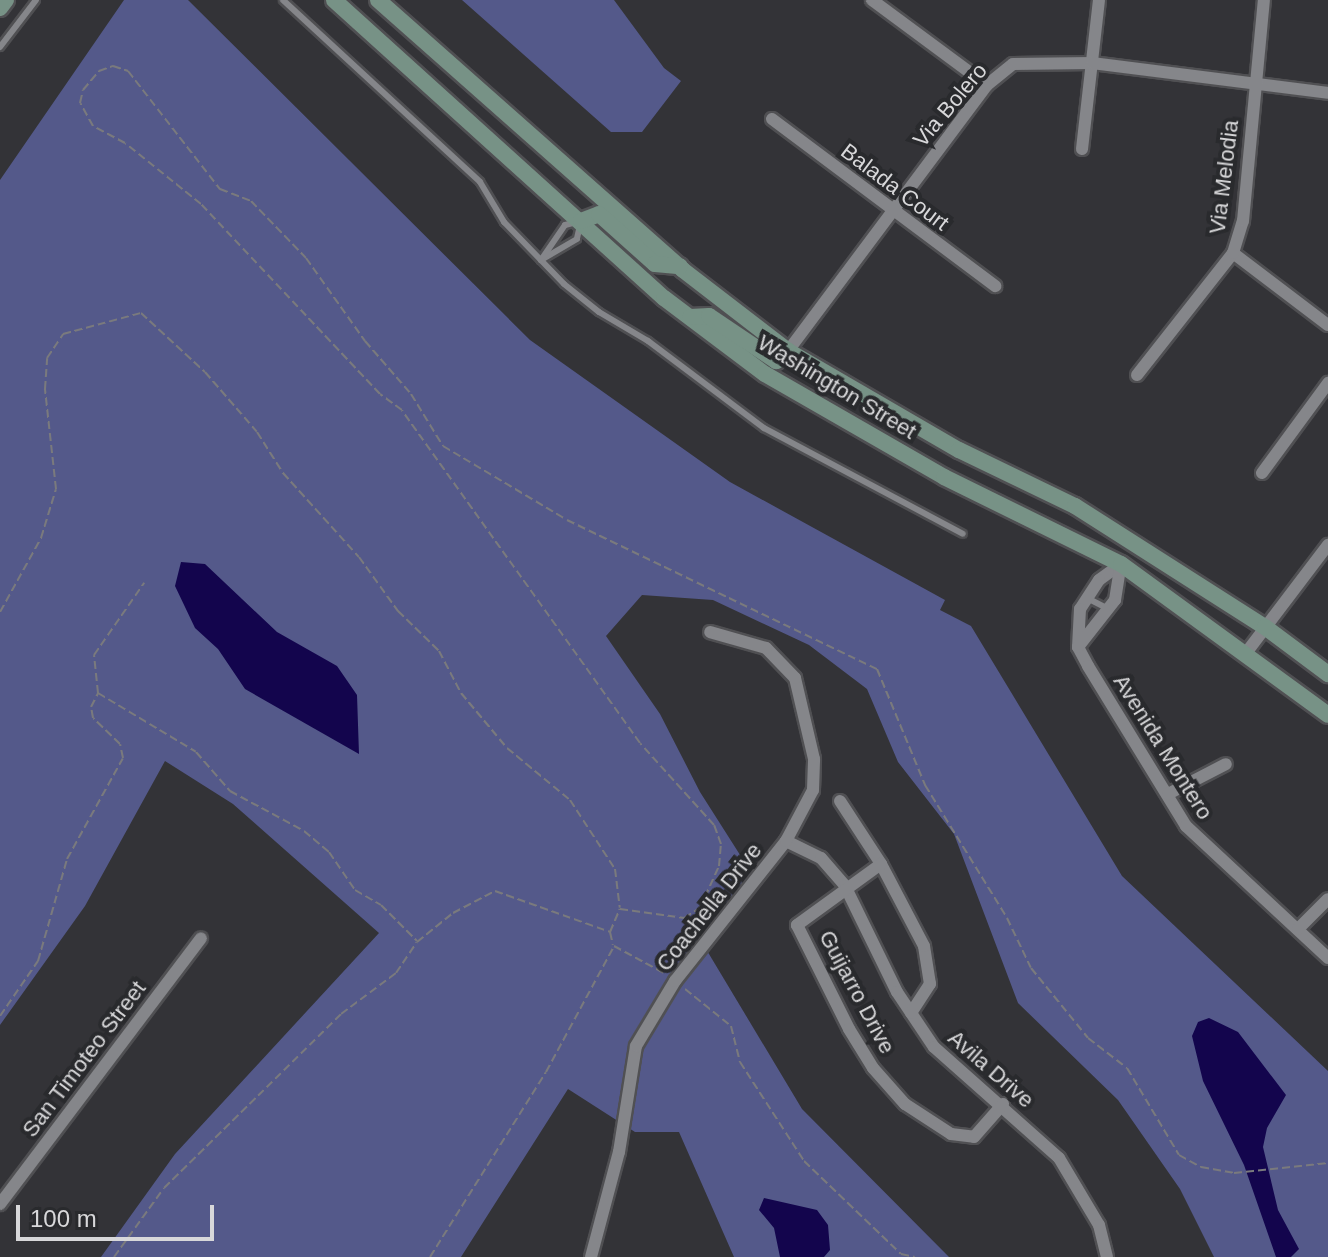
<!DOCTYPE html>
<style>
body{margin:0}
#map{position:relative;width:1328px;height:1257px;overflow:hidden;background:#333337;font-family:Arial,sans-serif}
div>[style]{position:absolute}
.green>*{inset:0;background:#54598a}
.water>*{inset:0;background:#13054d}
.path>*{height:2px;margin-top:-1px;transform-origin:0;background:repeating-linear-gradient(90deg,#7a7a7d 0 8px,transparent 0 12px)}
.roads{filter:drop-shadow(2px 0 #505053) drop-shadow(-2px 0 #505053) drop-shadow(0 2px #505053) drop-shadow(0 -2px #505053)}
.service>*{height:6px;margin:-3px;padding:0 3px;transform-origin:3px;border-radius:3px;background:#85868a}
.minor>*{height:12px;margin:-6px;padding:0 6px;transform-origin:6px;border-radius:6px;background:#85868a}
.secondary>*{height:16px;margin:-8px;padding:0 8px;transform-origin:8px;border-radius:8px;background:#779286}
span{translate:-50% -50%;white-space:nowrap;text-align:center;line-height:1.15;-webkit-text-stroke:8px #292a2d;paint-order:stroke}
.street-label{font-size:22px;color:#d8d8da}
.scale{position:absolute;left:16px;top:1205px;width:198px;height:36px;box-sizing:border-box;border:4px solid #d8d8da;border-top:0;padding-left:10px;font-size:24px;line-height:28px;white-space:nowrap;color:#d8d8da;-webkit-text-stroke:6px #292a2d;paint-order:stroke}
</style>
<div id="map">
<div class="green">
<div style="clip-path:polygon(124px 0,188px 0,530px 340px,730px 482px,945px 600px,940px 610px,971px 626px,1122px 876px,1328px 1071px,1328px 1257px,1214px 1257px,1180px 1189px,1118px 1100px,1018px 1003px,954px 834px,898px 762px,867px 689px,809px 645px,713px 600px,642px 595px,606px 636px,660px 714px,700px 792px,756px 880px,703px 944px,802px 1109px,949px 1257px,734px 1257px,679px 1132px,635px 1132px,568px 1089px,461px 1257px,101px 1257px,175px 1154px,379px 933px,233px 804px,165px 761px,85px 906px,0 1025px,0 180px)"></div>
<div style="clip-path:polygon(462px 0,614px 0,664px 68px,681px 81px,642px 132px,611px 132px)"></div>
</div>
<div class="water">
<div style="clip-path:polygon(181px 562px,205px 564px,277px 632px,337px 666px,357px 695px,359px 754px,245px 689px,218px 649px,195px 628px,175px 586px)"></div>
<div style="clip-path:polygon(1209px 1018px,1238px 1032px,1286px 1095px,1267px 1128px,1263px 1147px,1278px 1210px,1299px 1249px,1291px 1257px,1276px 1257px,1244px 1165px,1203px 1081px,1192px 1036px,1198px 1022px)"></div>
<div style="clip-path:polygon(764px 1198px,817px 1210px,828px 1225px,830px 1250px,824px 1257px,780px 1257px,774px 1228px,759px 1210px)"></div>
</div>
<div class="path">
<div style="left:0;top:612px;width:85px;rotate:-61deg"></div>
<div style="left:41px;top:538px;width:51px;rotate:-73deg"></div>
<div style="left:56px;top:489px;width:101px;rotate:-96.3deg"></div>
<div style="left:45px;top:389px;width:31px;rotate:-86deg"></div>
<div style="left:47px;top:358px;width:29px;rotate:-56deg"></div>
<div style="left:63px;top:334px;width:81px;rotate:-15.1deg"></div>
<div style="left:141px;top:313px;width:87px;rotate:42.7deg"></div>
<div style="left:205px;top:372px;width:79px;rotate:49.1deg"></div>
<div style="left:257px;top:432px;width:49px;rotate:57.6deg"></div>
<div style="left:283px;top:473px;width:113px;rotate:47.9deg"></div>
<div style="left:359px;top:557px;width:67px;rotate:54.2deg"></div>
<div style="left:398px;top:611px;width:57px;rotate:44.3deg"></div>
<div style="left:439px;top:651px;width:47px;rotate:62.4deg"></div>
<div style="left:461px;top:693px;width:72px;rotate:50.1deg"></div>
<div style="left:507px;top:748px;width:82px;rotate:39.5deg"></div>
<div style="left:570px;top:800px;width:82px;rotate:56.9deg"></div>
<div style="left:615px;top:869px;width:39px;rotate:83deg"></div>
<div style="left:98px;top:693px;width:38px;rotate:-96deg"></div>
<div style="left:94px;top:655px;width:88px;rotate:-55.2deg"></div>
<div style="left:610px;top:932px;width:13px;rotate:77deg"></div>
<div style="left:685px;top:989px;width:59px;rotate:38.8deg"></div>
<div style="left:731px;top:1026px;width:37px;rotate:76deg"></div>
<div style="left:740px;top:1062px;width:118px;rotate:57.1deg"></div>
<div style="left:804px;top:1161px;width:134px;rotate:43.8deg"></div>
<div style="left:901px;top:1254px;width:14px;rotate:12deg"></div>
<div style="left:0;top:1016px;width:67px;rotate:-55.4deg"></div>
<div style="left:38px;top:961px;width:106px;rotate:-74.1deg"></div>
<div style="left:67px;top:859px;width:115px;rotate:-61deg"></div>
<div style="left:123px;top:758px;width:14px;rotate:-102deg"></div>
<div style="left:120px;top:744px;width:37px;rotate:-136deg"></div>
<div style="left:93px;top:718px;width:11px;rotate:-100deg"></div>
<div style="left:91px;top:707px;width:16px;rotate:-63deg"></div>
<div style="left:98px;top:693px;width:114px;rotate:31deg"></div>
<div style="left:196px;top:752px;width:52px;rotate:48.9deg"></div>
<div style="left:230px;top:791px;width:84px;rotate:28.4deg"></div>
<div style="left:304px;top:831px;width:33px;rotate:40deg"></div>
<div style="left:329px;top:852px;width:46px;rotate:55.6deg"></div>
<div style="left:355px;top:890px;width:30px;rotate:30deg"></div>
<div style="left:381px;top:905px;width:51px;rotate:45deg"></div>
<div style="left:114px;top:1257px;width:85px;rotate:-54.1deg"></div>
<div style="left:164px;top:1188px;width:248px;rotate:-44.5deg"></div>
<div style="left:341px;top:1014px;width:69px;rotate:-36.7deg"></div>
<div style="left:396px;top:973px;width:37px;rotate:-56deg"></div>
<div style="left:417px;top:942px;width:46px;rotate:-38.9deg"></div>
<div style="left:453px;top:913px;width:47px;rotate:-27.6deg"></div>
<div style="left:495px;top:891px;width:122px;rotate:19.6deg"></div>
<div style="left:610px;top:932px;width:25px;rotate:-67deg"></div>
<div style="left:620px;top:909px;width:65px;rotate:8deg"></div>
<div style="left:684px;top:918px;width:19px;rotate:-32deg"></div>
<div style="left:700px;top:908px;width:46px;rotate:-65.7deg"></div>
<div style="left:719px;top:866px;width:22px;rotate:-85deg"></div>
<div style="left:721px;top:844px;width:20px;rotate:-110deg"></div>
<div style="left:714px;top:825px;width:110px;rotate:-132.1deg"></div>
<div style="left:640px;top:743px;width:409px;rotate:-125.6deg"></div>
<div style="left:402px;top:410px;width:27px;rotate:-144deg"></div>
<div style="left:380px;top:394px;width:261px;rotate:-133.3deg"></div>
<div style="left:201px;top:204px;width:97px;rotate:-141.2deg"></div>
<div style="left:125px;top:143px;width:36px;rotate:-152deg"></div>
<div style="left:93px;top:126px;width:26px;rotate:-119deg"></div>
<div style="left:80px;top:103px;width:13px;rotate:-77deg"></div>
<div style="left:83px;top:90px;width:25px;rotate:-50deg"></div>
<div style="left:99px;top:71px;width:15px;rotate:-20deg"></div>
<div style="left:113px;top:66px;width:16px;rotate:18deg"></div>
<div style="left:128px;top:71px;width:150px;rotate:52.1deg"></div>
<div style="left:220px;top:189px;width:33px;rotate:21deg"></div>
<div style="left:251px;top:201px;width:79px;rotate:46deg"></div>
<div style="left:306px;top:258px;width:102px;rotate:54.6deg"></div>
<div style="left:365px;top:341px;width:70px;rotate:49deg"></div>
<div style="left:411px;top:394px;width:61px;rotate:58.4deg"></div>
<div style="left:443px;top:446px;width:144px;rotate:30.8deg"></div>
<div style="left:567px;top:520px;width:344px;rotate:25.7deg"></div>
<div style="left:877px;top:669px;width:126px;rotate:67.5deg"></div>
<div style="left:925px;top:785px;width:156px;rotate:58.3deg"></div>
<div style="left:1007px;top:918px;width:55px;rotate:64.4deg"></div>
<div style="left:1031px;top:968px;width:90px;rotate:50.8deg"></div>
<div style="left:1088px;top:1038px;width:49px;rotate:37.6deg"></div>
<div style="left:1127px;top:1068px;width:101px;rotate:59.1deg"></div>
<div style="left:1179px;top:1155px;width:25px;rotate:29deg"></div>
<div style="left:1201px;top:1167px;width:34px;rotate:10deg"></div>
<div style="left:1234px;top:1173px;width:95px;rotate:-6.1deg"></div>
<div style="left:430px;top:1257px;width:218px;rotate:-57.9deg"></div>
<div style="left:546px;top:1072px;width:143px;rotate:-61.6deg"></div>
<div style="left:614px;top:946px;width:57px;rotate:28.4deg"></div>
</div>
<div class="roads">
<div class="service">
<div style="left:283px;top:0;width:268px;rotate:42.7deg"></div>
<div style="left:480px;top:182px;width:47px;rotate:59deg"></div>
<div style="left:504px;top:222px;width:86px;rotate:45.9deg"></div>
<div style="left:564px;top:284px;width:45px;rotate:38.7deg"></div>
<div style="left:599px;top:312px;width:57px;rotate:30.6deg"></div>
<div style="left:648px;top:341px;width:145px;rotate:36.9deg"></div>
<div style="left:764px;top:428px;width:225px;rotate:28deg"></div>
<div style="left:0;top:47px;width:59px;rotate:-52.5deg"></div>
<div style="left:581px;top:221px;width:18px;rotate:103deg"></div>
<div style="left:577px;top:239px;width:42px;rotate:149.7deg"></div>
<div style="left:541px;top:260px;width:42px;rotate:-55.6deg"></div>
<div style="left:565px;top:225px;width:16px;rotate:-14deg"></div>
<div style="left:1087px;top:598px;width:25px;rotate:27deg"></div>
</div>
<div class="minor">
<div style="left:872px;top:0;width:143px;rotate:36.5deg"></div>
<div style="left:772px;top:119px;width:279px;rotate:36.8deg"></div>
<div style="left:1082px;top:149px;width:150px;rotate:-83.5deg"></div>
<div style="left:1233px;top:253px;width:119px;rotate:37.2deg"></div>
<div style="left:788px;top:351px;width:332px;rotate:-53.2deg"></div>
<div style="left:987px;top:85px;width:33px;rotate:-39deg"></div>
<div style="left:1013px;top:64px;width:79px;rotate:-0.7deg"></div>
<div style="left:1092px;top:63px;width:238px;rotate:7.2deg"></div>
<div style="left:1137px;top:375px;width:155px;rotate:-51.8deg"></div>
<div style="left:1233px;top:253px;width:34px;rotate:-73deg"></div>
<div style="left:1243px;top:221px;width:222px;rotate:-84.6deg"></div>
<div style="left:1262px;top:473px;width:112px;rotate:-53.7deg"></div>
<div style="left:1121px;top:564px;width:27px;rotate:144deg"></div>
<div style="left:1099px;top:580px;width:35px;rotate:123deg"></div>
<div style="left:1080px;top:609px;width:38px;rotate:93deg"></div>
<div style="left:1078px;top:647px;width:21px;rotate:62deg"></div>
<div style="left:1088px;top:666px;width:188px;rotate:58.5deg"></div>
<div style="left:1186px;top:826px;width:194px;rotate:42.9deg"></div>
<div style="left:1078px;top:647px;width:60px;rotate:-51.8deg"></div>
<div style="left:1115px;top:600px;width:36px;rotate:-81deg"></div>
<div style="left:1246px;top:653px;width:136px;rotate:-52.8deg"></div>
<div style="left:1168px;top:794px;width:65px;rotate:-27.3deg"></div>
<div style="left:840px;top:801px;width:75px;rotate:56.9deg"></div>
<div style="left:786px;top:841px;width:39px;rotate:26deg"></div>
<div style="left:821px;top:858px;width:37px;rotate:49deg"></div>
<div style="left:845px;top:886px;width:118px;rotate:63.9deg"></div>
<div style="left:897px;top:992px;width:66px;rotate:56.1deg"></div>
<div style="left:934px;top:1047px;width:167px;rotate:41.6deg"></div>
<div style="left:1059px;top:1158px;width:78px;rotate:59.2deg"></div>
<div style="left:1099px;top:1225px;width:33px;rotate:76deg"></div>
<div style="left:1298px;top:929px;width:42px;rotate:-45deg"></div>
<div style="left:911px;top:1013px;width:35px;rotate:-57deg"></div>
<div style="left:930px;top:984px;width:38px;rotate:-99deg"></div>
<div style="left:924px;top:946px;width:93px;rotate:-117.7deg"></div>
<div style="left:881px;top:864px;width:104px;rotate:144deg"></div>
<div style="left:797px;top:925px;width:116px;rotate:63.4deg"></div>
<div style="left:849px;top:1029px;width:46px;rotate:58.4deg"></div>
<div style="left:873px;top:1068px;width:48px;rotate:48.4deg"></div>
<div style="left:905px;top:1104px;width:55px;rotate:33.1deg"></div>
<div style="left:951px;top:1134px;width:23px;rotate:7deg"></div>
<div style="left:974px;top:1137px;width:44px;rotate:-48.7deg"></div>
<div style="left:0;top:1204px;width:333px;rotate:-52.9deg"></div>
<div style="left:591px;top:1257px;width:109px;rotate:-75.1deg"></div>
<div style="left:619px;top:1152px;width:107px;rotate:-80.9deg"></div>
<div style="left:636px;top:1046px;width:76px;rotate:-59deg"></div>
<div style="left:675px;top:981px;width:179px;rotate:-51.6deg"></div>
<div style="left:786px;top:841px;width:58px;rotate:-62.1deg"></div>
<div style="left:813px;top:790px;width:31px;rotate:-88deg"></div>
<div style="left:814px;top:759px;width:83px;rotate:-103.2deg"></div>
<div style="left:795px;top:678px;width:42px;rotate:-134deg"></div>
<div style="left:766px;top:648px;width:58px;rotate:-164.1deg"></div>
</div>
<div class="secondary">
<div style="left:334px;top:0;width:445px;rotate:42.1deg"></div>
<div style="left:664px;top:298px;width:126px;rotate:37deg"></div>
<div style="left:765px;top:374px;width:207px;rotate:29.9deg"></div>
<div style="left:944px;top:477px;width:197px;rotate:26.2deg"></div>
<div style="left:1121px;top:564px;width:256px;rotate:36.1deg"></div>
<div style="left:378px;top:0;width:407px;rotate:41.5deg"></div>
<div style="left:683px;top:270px;width:133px;rotate:37.6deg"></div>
<div style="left:788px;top:351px;width:198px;rotate:30.1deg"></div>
<div style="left:959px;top:450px;width:129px;rotate:25.8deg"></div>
<div style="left:1075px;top:506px;width:225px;rotate:32.5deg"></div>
<div style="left:1265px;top:627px;width:79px;rotate:36.7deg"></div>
<div style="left:0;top:8px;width:10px;rotate:-53deg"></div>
<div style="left:581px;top:221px;width:19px;rotate:-21deg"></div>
<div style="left:599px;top:214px;width:75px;rotate:41.8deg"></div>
<div style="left:655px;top:264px;width:25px;rotate:5deg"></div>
<div style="left:690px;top:317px;width:19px;rotate:-3deg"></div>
<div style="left:709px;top:316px;width:81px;rotate:33.9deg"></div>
<div style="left:776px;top:361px;width:16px;rotate:-40deg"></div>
</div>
</div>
<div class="street-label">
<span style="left:950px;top:105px;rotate:-50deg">Via Bolero</span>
<span style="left:1224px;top:177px;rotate:-83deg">Via Melodia</span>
<span style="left:895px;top:187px;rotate:37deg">Balada Court</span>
<span style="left:837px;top:387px;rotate:31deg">Washington Street</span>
<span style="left:1163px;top:747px;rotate:58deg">Avenida Montero</span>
<span style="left:709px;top:907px;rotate:-52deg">Coachella Drive</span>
<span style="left:857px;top:992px;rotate:62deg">Guijarro Drive</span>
<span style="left:84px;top:1059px;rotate:-53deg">San Timoteo Street</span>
<span style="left:991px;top:1069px;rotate:41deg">Avila Drive</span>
</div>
<div class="scale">100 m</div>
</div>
